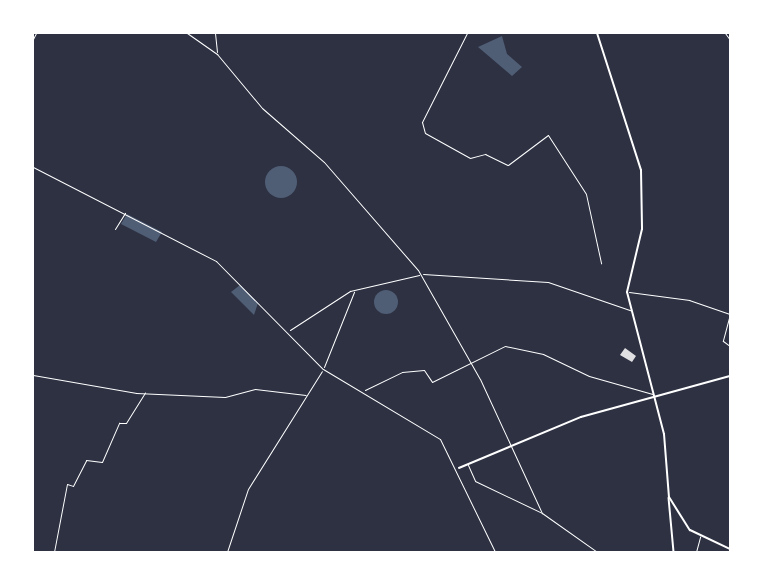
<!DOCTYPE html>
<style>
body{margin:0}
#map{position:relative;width:763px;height:585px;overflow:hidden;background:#2d3142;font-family:"Archivo Narrow",sans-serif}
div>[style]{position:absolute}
.water>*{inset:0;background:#4f5d75}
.round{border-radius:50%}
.building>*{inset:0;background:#e0e0e3}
.minor>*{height:1px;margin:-0.5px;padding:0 0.5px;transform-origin:0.5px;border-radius:0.5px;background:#fff}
.tertiary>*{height:1.5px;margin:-0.75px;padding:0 0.75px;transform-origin:0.75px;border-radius:0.75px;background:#fff}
.primary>*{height:2px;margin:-1px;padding:0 1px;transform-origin:1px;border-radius:1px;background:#fff}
span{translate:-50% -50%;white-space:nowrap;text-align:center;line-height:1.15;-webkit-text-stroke:5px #fff;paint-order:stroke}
.frame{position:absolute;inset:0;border:34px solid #fff;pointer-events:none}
</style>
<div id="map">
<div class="water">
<div style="clip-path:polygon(502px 36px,507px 54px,522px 67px,512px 76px,478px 47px)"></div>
<div class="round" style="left:265px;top:166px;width:32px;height:32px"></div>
<div style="clip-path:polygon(127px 214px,162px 232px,156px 242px,121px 224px)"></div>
<div style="clip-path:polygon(240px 285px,258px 303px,254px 315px,231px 292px)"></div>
<div class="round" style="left:374px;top:290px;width:24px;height:24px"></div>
</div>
<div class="building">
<div style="clip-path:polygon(625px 348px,636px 356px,632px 362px,620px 355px)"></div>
</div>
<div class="minor">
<div style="left:187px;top:33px;width:37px;rotate:35deg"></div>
<div style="left:217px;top:54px;width:70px;rotate:50.2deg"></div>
<div style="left:262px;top:108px;width:82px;rotate:41.1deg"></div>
<div style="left:324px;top:162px;width:143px;rotate:49deg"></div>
<div style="left:418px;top:270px;width:125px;rotate:60.4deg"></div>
<div style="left:480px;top:379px;width:148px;rotate:65.2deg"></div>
<div style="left:215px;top:33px;width:19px;rotate:84deg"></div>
<div style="left:467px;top:33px;width:100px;rotate:116.8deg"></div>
<div style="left:422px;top:122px;width:11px;rotate:75deg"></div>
<div style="left:425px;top:133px;width:51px;rotate:29.1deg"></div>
<div style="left:470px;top:158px;width:16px;rotate:-15deg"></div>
<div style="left:485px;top:154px;width:25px;rotate:26deg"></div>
<div style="left:508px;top:165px;width:50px;rotate:-36.9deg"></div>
<div style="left:548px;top:135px;width:70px;rotate:57.2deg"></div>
<div style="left:586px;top:194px;width:71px;rotate:77.7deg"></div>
<div style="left:725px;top:33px;width:9px;rotate:54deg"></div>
<div style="left:33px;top:39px;width:7px;rotate:-63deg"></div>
<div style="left:33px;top:167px;width:206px;rotate:27.2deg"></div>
<div style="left:216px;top:261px;width:152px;rotate:45.3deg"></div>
<div style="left:323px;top:369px;width:136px;rotate:30.9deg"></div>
<div style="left:440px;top:439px;width:126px;rotate:64deg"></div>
<div style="left:115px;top:229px;width:19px;rotate:-58deg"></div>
<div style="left:423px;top:274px;width:125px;rotate:3.7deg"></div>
<div style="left:548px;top:282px;width:87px;rotate:18.9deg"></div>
<div style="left:629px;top:292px;width:61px;rotate:7.6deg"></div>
<div style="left:689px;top:300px;width:43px;rotate:18.9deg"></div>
<div style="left:730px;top:314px;width:28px;rotate:105deg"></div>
<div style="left:723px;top:341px;width:9px;rotate:36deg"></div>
<div style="left:290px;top:330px;width:72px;rotate:-33deg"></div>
<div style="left:350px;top:291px;width:71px;rotate:-13.1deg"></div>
<div style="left:324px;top:367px;width:81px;rotate:-68.2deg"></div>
<div style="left:33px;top:375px;width:105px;rotate:9.9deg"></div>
<div style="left:136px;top:393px;width:89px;rotate:2.6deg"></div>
<div style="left:225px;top:397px;width:31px;rotate:-15deg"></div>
<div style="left:255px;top:389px;width:51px;rotate:6.7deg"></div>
<div style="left:365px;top:390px;width:41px;rotate:-25.9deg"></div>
<div style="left:402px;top:372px;width:22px;rotate:-5deg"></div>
<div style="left:424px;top:370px;width:14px;rotate:56deg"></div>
<div style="left:432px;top:382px;width:81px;rotate:-26.3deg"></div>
<div style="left:505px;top:346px;width:39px;rotate:12deg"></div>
<div style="left:543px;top:354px;width:51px;rotate:25.6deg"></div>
<div style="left:589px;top:376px;width:66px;rotate:15.9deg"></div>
<div style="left:468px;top:465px;width:17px;rotate:66deg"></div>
<div style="left:475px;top:481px;width:74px;rotate:25.5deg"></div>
<div style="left:542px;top:513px;width:67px;rotate:35.3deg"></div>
<div style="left:54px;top:552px;width:69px;rotate:-79.2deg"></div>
<div style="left:67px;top:484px;width:6px;rotate:18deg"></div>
<div style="left:73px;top:486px;width:29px;rotate:-63deg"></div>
<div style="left:86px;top:460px;width:16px;rotate:7deg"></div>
<div style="left:102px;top:462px;width:43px;rotate:-66.4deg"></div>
<div style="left:119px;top:423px;width:7px"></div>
<div style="left:126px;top:423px;width:36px;rotate:-58deg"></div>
<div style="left:227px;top:552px;width:66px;rotate:-71.6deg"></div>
<div style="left:248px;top:489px;width:139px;rotate:-57.9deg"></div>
<div style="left:696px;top:552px;width:16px;rotate:-75deg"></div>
</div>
<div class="tertiary">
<div style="left:459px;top:468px;width:132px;rotate:-22.7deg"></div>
<div style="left:581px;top:417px;width:155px;rotate:-15.4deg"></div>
<div style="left:669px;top:498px;width:54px;rotate:84.7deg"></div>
</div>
<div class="primary">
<div style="left:597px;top:33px;width:144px;rotate:72.2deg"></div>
<div style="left:641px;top:170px;width:59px;rotate:89deg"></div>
<div style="left:642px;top:229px;width:65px;rotate:103.4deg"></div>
<div style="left:627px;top:292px;width:147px;rotate:75.4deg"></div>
<div style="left:664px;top:434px;width:63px;rotate:85.5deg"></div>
<div style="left:669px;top:497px;width:39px;rotate:58deg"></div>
<div style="left:690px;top:530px;width:44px;rotate:25.4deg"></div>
</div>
<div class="frame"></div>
</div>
